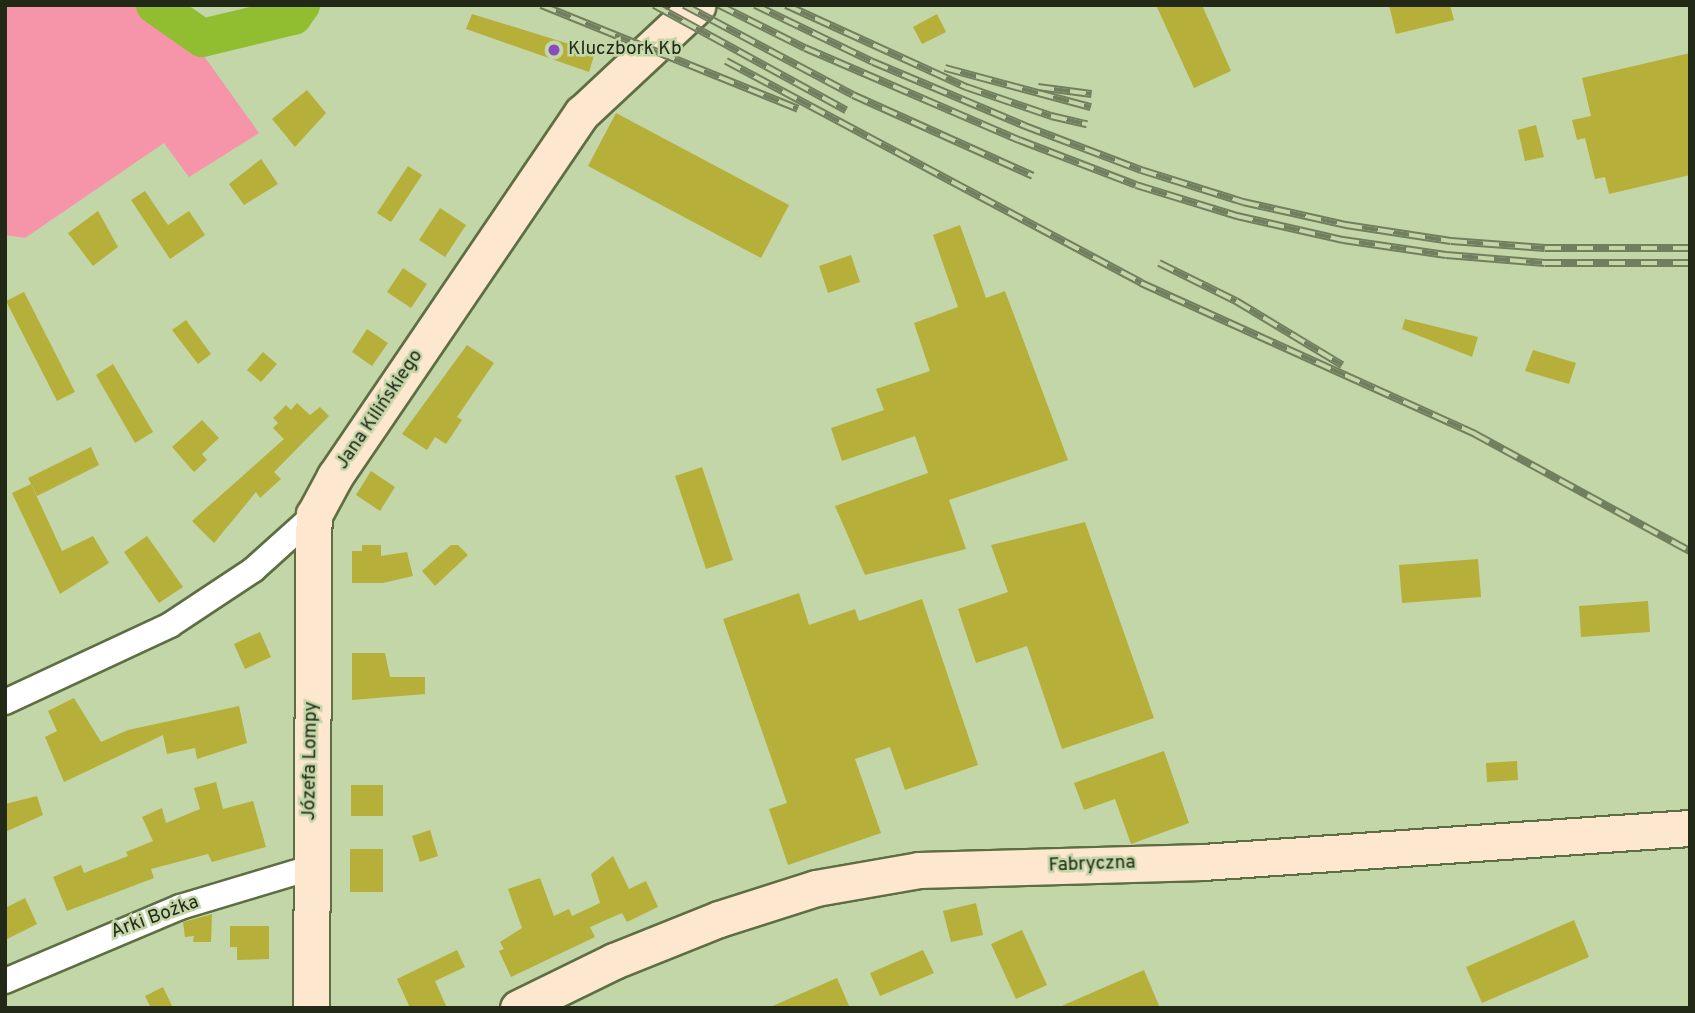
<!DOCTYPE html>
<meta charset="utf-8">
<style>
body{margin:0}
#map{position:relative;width:1695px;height:1013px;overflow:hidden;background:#c3d6a7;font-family:Overpass,sans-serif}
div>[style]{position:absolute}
.green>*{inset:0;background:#f694aa}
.river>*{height:38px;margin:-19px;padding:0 19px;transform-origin:19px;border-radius:19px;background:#91bd30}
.building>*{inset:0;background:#b6af39}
.roads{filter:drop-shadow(2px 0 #5e6e43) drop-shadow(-2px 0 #5e6e43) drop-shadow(0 2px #5e6e43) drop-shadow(0 -2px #5e6e43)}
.street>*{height:24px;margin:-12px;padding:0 12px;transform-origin:12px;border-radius:12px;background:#fff}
.secondary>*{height:35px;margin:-17.5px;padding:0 17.5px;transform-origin:17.5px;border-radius:17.5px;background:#fee7cf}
.rail>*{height:8px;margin-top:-4px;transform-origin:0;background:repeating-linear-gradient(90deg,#c3d6a7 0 16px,#727f5e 0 32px);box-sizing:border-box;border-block:2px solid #727f5e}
.dots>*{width:19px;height:19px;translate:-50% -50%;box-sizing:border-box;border:4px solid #c3d6a7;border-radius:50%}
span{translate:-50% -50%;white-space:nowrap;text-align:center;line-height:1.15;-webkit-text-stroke:5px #c3d6a7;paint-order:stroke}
.poi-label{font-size:19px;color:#222917}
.left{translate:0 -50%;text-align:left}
.street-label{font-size:19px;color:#222917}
.frame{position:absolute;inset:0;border:7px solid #222917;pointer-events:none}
</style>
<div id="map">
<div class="green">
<div style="clip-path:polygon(5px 5px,134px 5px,196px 45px,259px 133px,189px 177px,164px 143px,25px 238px,5px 235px)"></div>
</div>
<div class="river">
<div style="left:155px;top:5px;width:57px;rotate:35.1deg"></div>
<div style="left:202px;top:38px;width:94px;rotate:-13.6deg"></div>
<div style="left:293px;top:16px;width:14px;rotate:-54deg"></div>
</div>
<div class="building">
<div style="clip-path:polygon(1156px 5px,1202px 5px,1231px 71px,1194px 88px)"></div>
<div style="clip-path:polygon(1389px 5px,1450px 5px,1454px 20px,1396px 34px)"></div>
<div style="clip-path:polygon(472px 14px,595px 52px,589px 72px,466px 29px)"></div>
<div style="clip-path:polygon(937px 14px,946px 32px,922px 44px,913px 27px)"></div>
<div style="clip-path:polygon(1690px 53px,1690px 175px,1609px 194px,1605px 177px,1595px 179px,1585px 138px,1577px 140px,1572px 120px,1591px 116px,1582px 78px)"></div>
<div style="clip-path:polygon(307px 90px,326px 113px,295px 147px,272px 119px)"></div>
<div style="clip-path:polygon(616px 113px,789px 205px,761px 258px,588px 166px)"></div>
<div style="clip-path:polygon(1536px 125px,1544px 157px,1525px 161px,1518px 130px)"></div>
<div style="clip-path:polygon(261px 159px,278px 184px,244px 205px,229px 184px)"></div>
<div style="clip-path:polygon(408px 166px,422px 175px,391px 222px,377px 213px)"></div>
<div style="clip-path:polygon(145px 191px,168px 225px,189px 211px,205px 235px,170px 259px,131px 200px)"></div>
<div style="clip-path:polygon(440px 208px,466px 225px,445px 257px,419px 240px)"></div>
<div style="clip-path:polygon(98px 211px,118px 247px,93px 266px,68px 233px)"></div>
<div style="clip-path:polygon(960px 225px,986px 298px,1005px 291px,1068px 460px,949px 500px,966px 549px,865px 575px,835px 506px,928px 473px,915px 436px,842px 461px,831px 428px,884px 410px,876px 389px,930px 371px,914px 323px,958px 307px,933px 235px)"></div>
<div style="clip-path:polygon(851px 255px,860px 282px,828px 293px,819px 266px)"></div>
<div style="clip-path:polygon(403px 268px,427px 284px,411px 308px,387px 292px)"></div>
<div style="clip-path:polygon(24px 292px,75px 392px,57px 401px,6px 301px)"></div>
<div style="clip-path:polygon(1405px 319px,1478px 337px,1472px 357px,1402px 329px)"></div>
<div style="clip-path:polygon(186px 320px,211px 354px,198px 364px,172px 330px)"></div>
<div style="clip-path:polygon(367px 329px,388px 343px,372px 366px,352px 352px)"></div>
<div style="clip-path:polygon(467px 345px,494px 363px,457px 417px,462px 420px,446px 444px,435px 437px,427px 450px,402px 434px)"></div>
<div style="clip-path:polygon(1533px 350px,1576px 363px,1569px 384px,1525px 371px)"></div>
<div style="clip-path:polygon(263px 352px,277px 364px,261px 382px,247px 370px)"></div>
<div style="clip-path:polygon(113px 364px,153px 432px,135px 443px,96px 375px)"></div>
<div style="clip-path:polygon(297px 403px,310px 415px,320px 407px,329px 416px,274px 472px,281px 479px,260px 498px,256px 492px,214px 543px,192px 521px,284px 439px,273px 428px,278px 423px,273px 418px,286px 405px,291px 410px)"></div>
<div style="clip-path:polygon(202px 420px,219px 438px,202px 454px,207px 460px,194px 472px,172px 447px)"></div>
<div style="clip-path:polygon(91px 447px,99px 465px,37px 496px,28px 478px)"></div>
<div style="clip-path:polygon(702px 467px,733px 560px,706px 569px,675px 476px)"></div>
<div style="clip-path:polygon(371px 471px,395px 487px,380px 511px,356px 495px)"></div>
<div style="clip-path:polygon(31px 484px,62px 551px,93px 536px,109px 563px,60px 594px,12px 493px)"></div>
<div style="clip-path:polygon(1085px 522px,1154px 718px,1062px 749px,1027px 646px,976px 663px,958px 609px,1008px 592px,991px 545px)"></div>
<div style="clip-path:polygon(147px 536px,183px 587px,159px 603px,124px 552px)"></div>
<div style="clip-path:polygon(362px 545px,381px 545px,381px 556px,407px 552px,413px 576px,383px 583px,352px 583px,352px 551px,362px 551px)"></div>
<div style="clip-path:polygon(451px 545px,458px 545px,468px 555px,435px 586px,422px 571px)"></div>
<div style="clip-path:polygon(1478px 559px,1481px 597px,1402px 603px,1399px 565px)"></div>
<div style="clip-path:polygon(799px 593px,809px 625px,855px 609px,859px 621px,922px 599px,978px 765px,905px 790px,890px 747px,855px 759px,881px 833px,788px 865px,769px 809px,787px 803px,723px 619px)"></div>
<div style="clip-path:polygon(1648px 601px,1650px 632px,1581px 637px,1579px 606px)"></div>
<div style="clip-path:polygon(260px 632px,271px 657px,245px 669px,234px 644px)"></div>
<div style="clip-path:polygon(352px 653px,385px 653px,390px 677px,425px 677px,425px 694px,352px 700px)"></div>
<div style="clip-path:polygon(74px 698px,101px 742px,128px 730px,239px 706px,247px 743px,197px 759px,195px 748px,167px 754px,163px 735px,64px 782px,45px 737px,57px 731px,48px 711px)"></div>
<div style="clip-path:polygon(1164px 751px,1189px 823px,1131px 844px,1115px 799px,1084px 810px,1074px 783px)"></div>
<div style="clip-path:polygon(1517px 761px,1518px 780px,1487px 782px,1486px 763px)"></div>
<div style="clip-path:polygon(216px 782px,223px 809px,253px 801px,266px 847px,212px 862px,208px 854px,151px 869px,154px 878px,67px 911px,53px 877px,81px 865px,84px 873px,128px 856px,126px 852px,153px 841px,142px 817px,162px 808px,166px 823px,200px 809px,194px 788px)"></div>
<div style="clip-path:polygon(351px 785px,383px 785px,383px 816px,351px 816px)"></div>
<div style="clip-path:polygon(37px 796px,43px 815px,5px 832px,5px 804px)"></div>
<div style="clip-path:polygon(430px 830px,438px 856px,420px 862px,412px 836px)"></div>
<div style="clip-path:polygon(350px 849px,383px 849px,383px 892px,350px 892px)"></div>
<div style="clip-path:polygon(613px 856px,629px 889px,646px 881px,658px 907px,627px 922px,622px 913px,590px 927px,595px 937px,511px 977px,499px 951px,504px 949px,500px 942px,522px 928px,508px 889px,540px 878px,554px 916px,569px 909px,572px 916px,600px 903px,591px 874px)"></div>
<div style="clip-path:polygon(25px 898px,37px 924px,5px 940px,5px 908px)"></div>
<div style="clip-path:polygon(976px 903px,983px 935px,951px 942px,943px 911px)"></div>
<div style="clip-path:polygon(212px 914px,211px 942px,193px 942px,194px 936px,185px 937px,183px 922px)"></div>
<div style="clip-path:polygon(1574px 920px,1589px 957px,1482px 1003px,1466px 967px)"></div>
<div style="clip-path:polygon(230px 926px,269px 926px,269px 959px,237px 960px,237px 947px,230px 947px)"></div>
<div style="clip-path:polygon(1022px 930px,1047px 985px,1016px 999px,991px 944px)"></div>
<div style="clip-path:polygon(457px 950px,465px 967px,435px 981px,447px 1008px,410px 1008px,397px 979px)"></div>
<div style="clip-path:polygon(923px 950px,934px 973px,880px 996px,870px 973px)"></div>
<div style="clip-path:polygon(1144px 970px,1160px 1008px,1057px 1008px)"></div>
<div style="clip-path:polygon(837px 978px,850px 1008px,768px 1008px)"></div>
<div style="clip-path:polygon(163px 987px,173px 1008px,151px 1008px,145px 996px)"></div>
</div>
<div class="roads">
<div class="street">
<div style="left:5px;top:702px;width:182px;rotate:-25deg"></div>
<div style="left:170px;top:625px;width:100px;rotate:-33.5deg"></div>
<div style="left:253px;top:570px;width:82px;rotate:-42deg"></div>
<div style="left:5px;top:981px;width:190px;rotate:-22.9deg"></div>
<div style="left:180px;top:907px;width:136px;rotate:-16.7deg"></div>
</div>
<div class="secondary">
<div style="left:311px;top:1008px;width:493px;rotate:-89.7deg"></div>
<div style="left:314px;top:515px;width:44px;rotate:-61.7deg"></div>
<div style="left:335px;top:476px;width:439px;rotate:-55.8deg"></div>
<div style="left:582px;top:113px;width:158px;rotate:-43deg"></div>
<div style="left:518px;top:1008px;width:107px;rotate:-26.1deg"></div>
<div style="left:614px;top:961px;width:113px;rotate:-21.8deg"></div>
<div style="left:719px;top:919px;width:102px;rotate:-17.7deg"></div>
<div style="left:816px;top:888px;width:105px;rotate:-9.9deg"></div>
<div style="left:919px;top:870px;width:284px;rotate:-1.6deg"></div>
<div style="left:1203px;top:862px;width:488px;rotate:-4deg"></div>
</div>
</div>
<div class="rail">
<div style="left:541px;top:5px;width:277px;rotate:22deg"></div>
<div style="left:654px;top:5px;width:219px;rotate:28.7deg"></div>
<div style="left:684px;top:5px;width:191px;rotate:28deg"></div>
<div style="left:853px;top:95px;width:197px;rotate:24.2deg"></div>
<div style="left:719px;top:5px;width:96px;rotate:26.6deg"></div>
<div style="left:805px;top:48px;width:233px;rotate:23.3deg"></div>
<div style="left:1019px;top:140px;width:125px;rotate:21deg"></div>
<div style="left:1136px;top:185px;width:106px;rotate:17.1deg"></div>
<div style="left:1237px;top:216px;width:109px;rotate:12.8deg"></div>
<div style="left:1343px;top:240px;width:104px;rotate:8.3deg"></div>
<div style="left:1446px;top:255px;width:99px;rotate:4.6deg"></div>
<div style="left:1545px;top:263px;width:145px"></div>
<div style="left:755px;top:5px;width:131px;rotate:25.8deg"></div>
<div style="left:873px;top:62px;width:165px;rotate:22.8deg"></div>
<div style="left:1025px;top:126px;width:124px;rotate:20.8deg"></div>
<div style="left:1141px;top:170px;width:107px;rotate:17.4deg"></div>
<div style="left:1243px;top:202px;width:106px;rotate:12.6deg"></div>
<div style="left:1346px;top:225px;width:106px;rotate:8.7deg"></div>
<div style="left:1451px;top:241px;width:94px;rotate:4.3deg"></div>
<div style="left:1545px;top:248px;width:145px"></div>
<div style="left:786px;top:5px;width:198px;rotate:24.5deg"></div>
<div style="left:966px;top:87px;width:90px;rotate:18.8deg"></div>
<div style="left:1051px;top:116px;width:37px;rotate:13deg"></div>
<div style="left:726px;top:61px;width:471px;rotate:28.1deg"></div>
<div style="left:1141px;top:283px;width:367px;rotate:24.3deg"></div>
<div style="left:1475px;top:434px;width:245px;rotate:28.6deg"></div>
<div style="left:945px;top:68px;width:151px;rotate:15deg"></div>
<div style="left:1038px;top:87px;width:54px;rotate:7.4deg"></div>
<div style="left:1159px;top:263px;width:86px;rotate:26.3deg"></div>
<div style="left:1236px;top:301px;width:124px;rotate:31.1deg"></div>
</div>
<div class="dots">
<div style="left:554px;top:50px;background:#894bc0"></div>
</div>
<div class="poi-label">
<span class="left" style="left:568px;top:50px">Kluczbork Kb</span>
</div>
<div class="street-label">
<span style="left:380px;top:410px;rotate:-56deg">Jana Kilińskiego</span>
<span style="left:311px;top:761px;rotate:-89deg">Józefa Lompy</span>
<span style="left:1092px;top:865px;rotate:-2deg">Fabryczna</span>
<span style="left:155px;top:918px;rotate:-20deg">Arki Bożka</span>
</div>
<div class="frame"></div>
</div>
